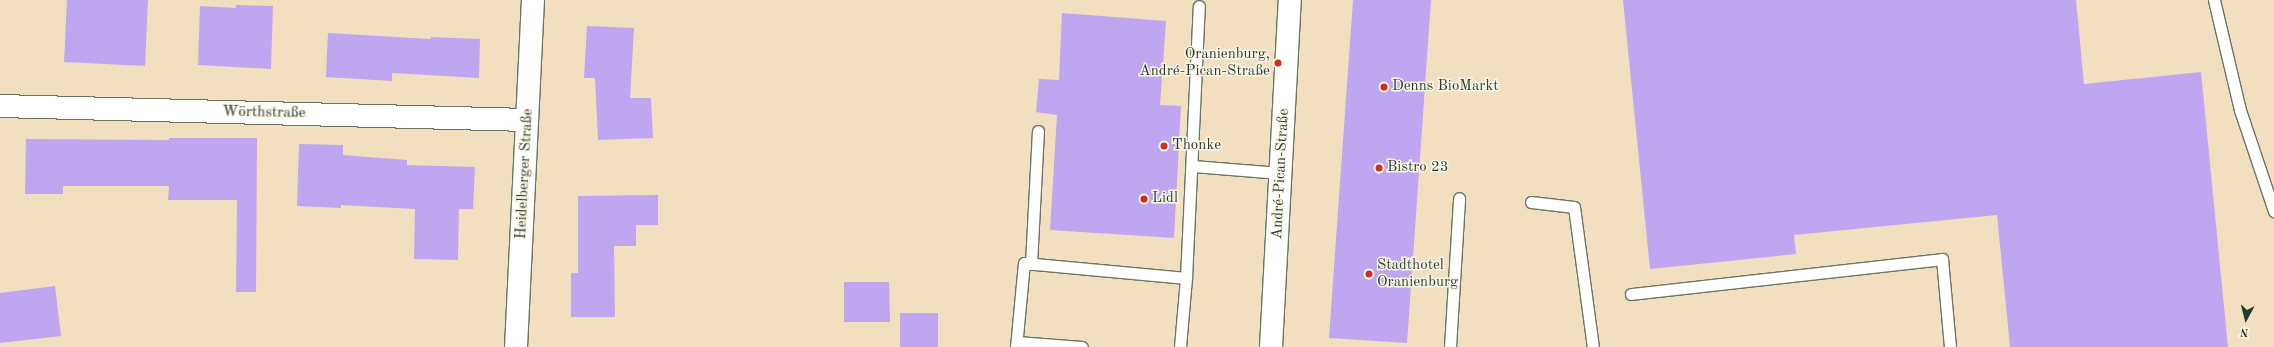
<!DOCTYPE html>
<meta charset="utf-8">
<style>
body{margin:0}
#map{position:relative;width:2274px;height:347px;overflow:hidden;background:#f2dfbf;font-family:"Old Standard TT",serif}
div>[style]{position:absolute}
.building>*{inset:0;background:#bea7f0}
.roads{filter:drop-shadow(1px 0 #697665) drop-shadow(-1px 0 #697665) drop-shadow(0 1px #697665) drop-shadow(0 -1px #697665)}
.service>*{height:11px;margin:-5.5px;padding:0 5.5px;transform-origin:5.5px;border-radius:5.5px;background:#fff}
.minor>*{height:22px;margin:-11px;padding:0 11px;transform-origin:11px;border-radius:11px;background:#fff}
.tertiary>*{height:22px;margin:-11px;padding:0 11px;transform-origin:11px;border-radius:11px;background:#fff}
.dots>*{width:11px;height:11px;translate:-50% -50%;box-sizing:border-box;border:2px solid #fcf5e5;border-radius:50%}
span{translate:-50% -50%;white-space:nowrap;text-align:center;line-height:1.15;-webkit-text-stroke:3px #fcf5e5;paint-order:stroke}
.poi-label{font-size:15px;color:#1f3d34}
.right{translate:-100% -50%;text-align:right}
.left{translate:0 -50%;text-align:left}
.street-label{font-size:15px;color:#1f3d34}
.north{position:absolute;left:2226px;top:299px;width:40px;height:40px;-webkit-text-stroke:3px #fcf5e5;paint-order:stroke;rotate:187deg;font-size:11px;font-weight:700;line-height:16px;text-align:center;color:#1f3d34}
.north::after{content:'';display:block;margin:auto;width:14px;height:18px;background:#1f3d34;clip-path:polygon(50% 0,100% 100%,50% 72%,0 100%)}
</style>
<div id="map">
<div class="building">
<div style="clip-path:polygon(67px 0,148px 0,145px 66px,64px 62px)"></div>
<div style="clip-path:polygon(1353px 0,1431px 0,1407px 343px,1329px 338px)"></div>
<div style="clip-path:polygon(1623px 0,2076px 0,2084px 84px,2201px 72px,2228px 347px,2010px 347px,1997px 215px,1794px 235px,1796px 254px,1650px 269px)"></div>
<div style="clip-path:polygon(236px 5px,273px 6px,271px 69px,198px 65px,200px 6px,236px 8px)"></div>
<div style="clip-path:polygon(1062px 13px,1166px 21px,1160px 105px,1181px 106px,1174px 238px,1050px 230px,1057px 115px,1036px 112px,1039px 79px,1059px 80px)"></div>
<div style="clip-path:polygon(587px 26px,634px 28px,630px 98px,651px 98px,653px 138px,598px 140px,595px 78px,584px 78px)"></div>
<div style="clip-path:polygon(328px 33px,431px 39px,431px 37px,480px 39px,479px 78px,392px 73px,392px 81px,326px 77px)"></div>
<div style="clip-path:polygon(169px 138px,257px 138px,256px 292px,236px 292px,237px 200px,168px 200px,169px 186px,63px 186px,63px 194px,25px 194px,26px 139px,169px 140px)"></div>
<div style="clip-path:polygon(299px 144px,343px 145px,343px 155px,407px 160px,407px 165px,475px 167px,473px 209px,459px 209px,458px 260px,414px 259px,415px 209px,341px 205px,341px 208px,297px 206px)"></div>
<div style="clip-path:polygon(658px 195px,658px 225px,636px 225px,636px 246px,614px 246px,615px 317px,571px 317px,571px 273px,578px 273px,578px 196px)"></div>
<div style="clip-path:polygon(844px 282px,889px 282px,890px 322px,844px 322px)"></div>
<div style="clip-path:polygon(55px 286px,61px 336px,0 343px,0 293px)"></div>
<div style="clip-path:polygon(900px 313px,938px 313px,938px 347px,900px 347px)"></div>
</div>
<div class="roads">
<div class="service">
<div style="left:2214px;top:0;width:113px;rotate:76.7deg"></div>
<div style="left:2240px;top:110px;width:107px;rotate:71.4deg"></div>
<div style="left:1192px;top:166px;width:89px;rotate:4.5deg"></div>
<div style="left:1531px;top:202px;width:43px;rotate:6.6deg"></div>
<div style="left:1574px;top:207px;width:141px;rotate:82.3deg"></div>
<div style="left:1031px;top:264px;width:133px;rotate:-87deg"></div>
<div style="left:1186px;top:278px;width:272px;rotate:-87.3deg"></div>
<div style="left:1631px;top:294px;width:313px;rotate:-6.4deg"></div>
<div style="left:1942px;top:259px;width:88px;rotate:84.8deg"></div>
<div style="left:1017px;top:342px;width:65px;rotate:4.4deg"></div>
<div style="left:1016px;top:347px;width:84px;rotate:-84.6deg"></div>
<div style="left:1024px;top:263px;width:163px;rotate:5.3deg"></div>
<div style="left:1186px;top:278px;width:69px;rotate:95deg"></div>
<div style="left:1450px;top:347px;width:149px;rotate:-86.5deg"></div>
</div>
<div class="minor">
<div style="left:0;top:106px;width:527px;rotate:1.52deg"></div>
<div style="left:516px;top:347px;width:347px;rotate:-87.2deg"></div>
</div>
<div class="tertiary">
<div style="left:1271px;top:347px;width:348px;rotate:-86.9deg"></div>
</div>
</div>
<div class="dots">
<div style="left:1278px;top:63px;background:#c8321e"></div>
<div style="left:1384px;top:87px;background:#c8321e"></div>
<div style="left:1164px;top:146px;background:#c8321e"></div>
<div style="left:1379px;top:168px;background:#c8321e"></div>
<div style="left:1144px;top:199px;background:#c8321e"></div>
<div style="left:1369px;top:274px;background:#c8321e"></div>
</div>
<div class="poi-label">
<span class="right" style="left:1270px;top:63px">Oranienburg,<br>André-Pican-Straße</span>
<span class="left" style="left:1392px;top:87px">Denns BioMarkt</span>
<span class="left" style="left:1172px;top:146px">Thonke</span>
<span class="left" style="left:1387px;top:168px">Bistro 23</span>
<span class="left" style="left:1152px;top:199px">Lidl</span>
<span class="left" style="left:1377px;top:274px">Stadthotel<br>Oranienburg</span>
</div>
<div class="street-label">
<span style="left:264px;top:113px;rotate:1deg">Wörthstraße</span>
<span style="left:525px;top:174px;rotate:-87deg">Heidelberger Straße</span>
<span style="left:1281px;top:174px;rotate:-87deg">André-Pican-Straße</span>
</div>
<div class="north">N</div>
</div>
